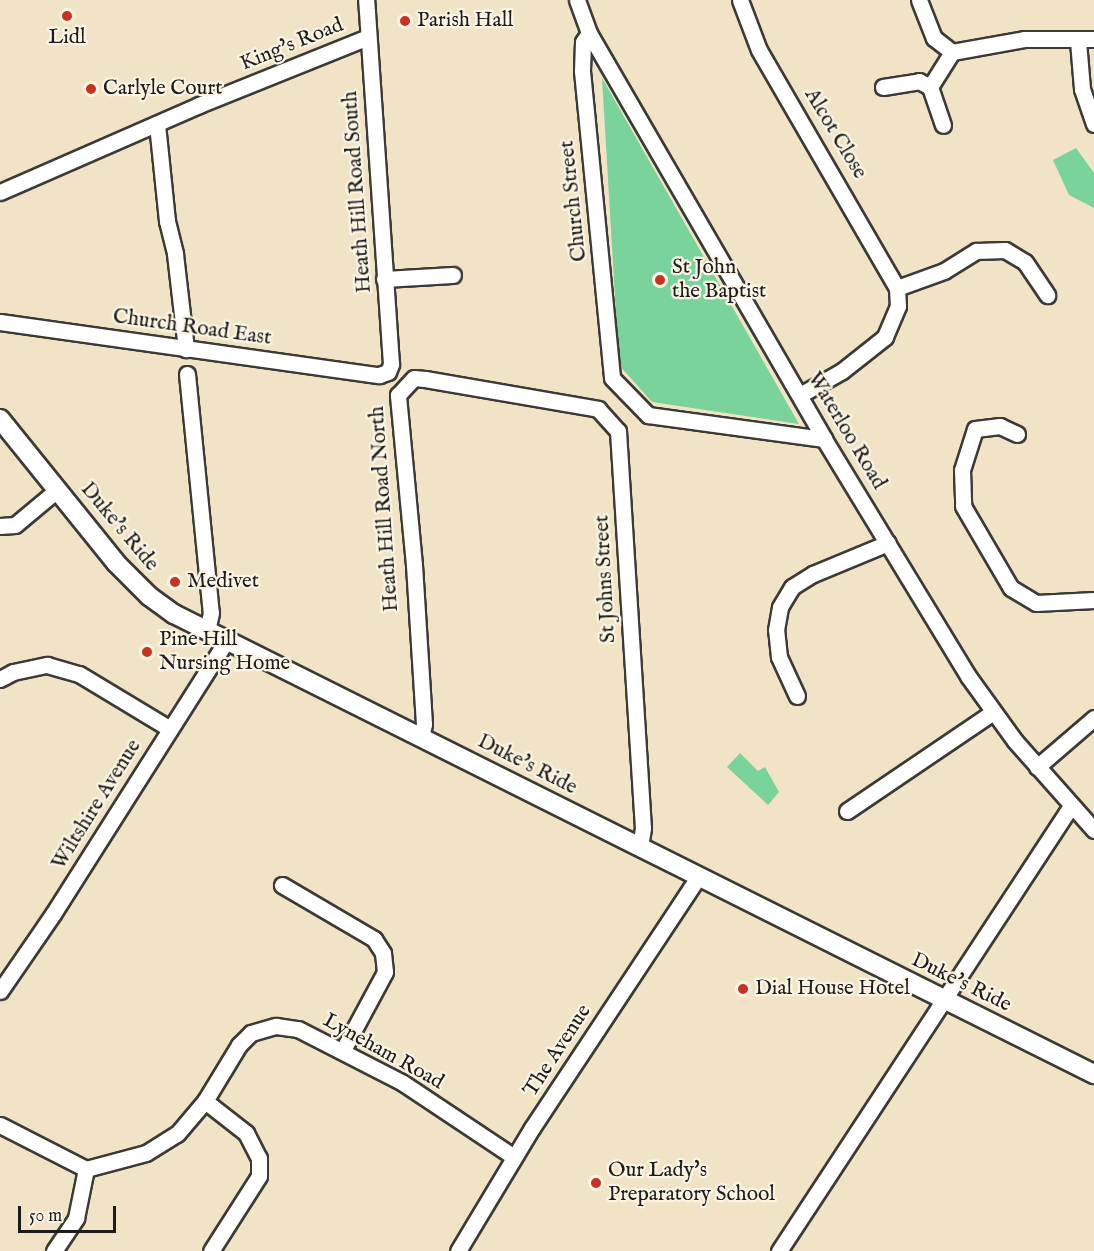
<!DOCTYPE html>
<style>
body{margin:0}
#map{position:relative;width:1094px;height:1251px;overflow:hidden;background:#f1e4c6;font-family:"IM FELL English",serif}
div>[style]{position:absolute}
.green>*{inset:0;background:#79d39a}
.roads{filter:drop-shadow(2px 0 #3c3a36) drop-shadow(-2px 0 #3c3a36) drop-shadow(0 2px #3c3a36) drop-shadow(0 -2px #3c3a36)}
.minor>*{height:15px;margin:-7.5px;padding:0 7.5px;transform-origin:7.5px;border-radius:7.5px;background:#fff}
.major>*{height:18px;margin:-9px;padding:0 9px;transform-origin:9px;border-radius:9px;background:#fff}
.dots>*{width:16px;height:16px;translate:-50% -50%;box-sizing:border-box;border:3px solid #fcf5e5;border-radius:50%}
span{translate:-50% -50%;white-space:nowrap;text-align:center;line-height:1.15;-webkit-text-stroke:4.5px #fcf5e5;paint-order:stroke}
.poi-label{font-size:21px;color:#1c1c1c}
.left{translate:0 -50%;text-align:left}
.street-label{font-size:21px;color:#1c1c1c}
.scale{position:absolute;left:18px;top:1206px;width:98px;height:27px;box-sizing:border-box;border:3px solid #1c1c1c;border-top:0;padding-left:8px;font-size:18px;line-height:21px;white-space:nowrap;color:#1c1c1c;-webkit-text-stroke:4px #fcf5e5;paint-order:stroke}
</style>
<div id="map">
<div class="green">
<div style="clip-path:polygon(602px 78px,799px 424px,652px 402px,619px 365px)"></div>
<div style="clip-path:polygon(1076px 148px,1094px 173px,1094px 208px,1069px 195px,1053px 160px)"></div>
<div style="clip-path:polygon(740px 753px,758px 771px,765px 767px,779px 792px,768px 805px,727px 767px)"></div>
</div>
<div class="roads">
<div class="minor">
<div style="left:577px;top:0;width:35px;rotate:70deg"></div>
<div style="left:589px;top:33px;width:469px;rotate:59.9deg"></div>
<div style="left:824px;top:439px;width:277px;rotate:58.7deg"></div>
<div style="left:968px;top:676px;width:80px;rotate:54.1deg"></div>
<div style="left:1015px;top:741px;width:119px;rotate:48.4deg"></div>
<div style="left:740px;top:0;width:53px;rotate:69.2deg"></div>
<div style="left:759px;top:50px;width:275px;rotate:59.9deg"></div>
<div style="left:897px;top:288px;width:18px;rotate:87deg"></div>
<div style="left:898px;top:306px;width:34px;rotate:113deg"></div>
<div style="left:885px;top:337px;width:55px;rotate:141.7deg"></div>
<div style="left:842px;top:371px;width:48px;rotate:150.3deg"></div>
<div style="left:919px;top:0;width:41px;rotate:68.5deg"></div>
<div style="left:934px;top:38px;width:23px;rotate:38deg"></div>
<div style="left:952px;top:52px;width:73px;rotate:-10.2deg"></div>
<div style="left:1024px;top:39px;width:70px"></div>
<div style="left:589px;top:33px;width:11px;rotate:124deg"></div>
<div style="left:583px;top:42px;width:29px;rotate:92deg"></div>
<div style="left:582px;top:71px;width:308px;rotate:84.4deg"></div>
<div style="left:612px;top:378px;width:52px;rotate:45.8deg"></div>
<div style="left:648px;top:415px;width:178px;rotate:7.8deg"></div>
<div style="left:1078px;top:41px;width:48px;rotate:85.2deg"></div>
<div style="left:1082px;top:89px;width:37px;rotate:71deg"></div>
<div style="left:883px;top:87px;width:36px;rotate:-9deg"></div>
<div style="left:919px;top:81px;width:13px;rotate:29deg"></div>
<div style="left:930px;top:87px;width:40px;rotate:71.1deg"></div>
<div style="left:930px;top:87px;width:41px;rotate:-57.8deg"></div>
<div style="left:157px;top:124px;width:98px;rotate:84.1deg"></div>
<div style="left:167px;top:221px;width:34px;rotate:76deg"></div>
<div style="left:175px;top:254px;width:96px;rotate:83.4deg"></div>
<div style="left:0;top:192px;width:217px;rotate:-23.6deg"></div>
<div style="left:199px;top:105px;width:182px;rotate:-21.9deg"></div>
<div style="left:384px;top:279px;width:69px;rotate:-3.3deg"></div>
<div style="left:897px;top:288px;width:50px;rotate:-19.9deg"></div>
<div style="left:944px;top:271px;width:38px;rotate:-32deg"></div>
<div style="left:976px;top:251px;width:29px;rotate:-2deg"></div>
<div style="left:1005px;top:250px;width:23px;rotate:31deg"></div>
<div style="left:1025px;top:262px;width:40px;rotate:56deg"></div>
<div style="left:0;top:322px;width:383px;rotate:8deg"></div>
<div style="left:379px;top:375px;width:9px;rotate:-18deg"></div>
<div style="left:388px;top:372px;width:9px;rotate:-69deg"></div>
<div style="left:391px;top:364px;width:365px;rotate:-93.9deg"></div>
<div style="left:187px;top:374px;width:240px;rotate:84.3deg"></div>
<div style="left:211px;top:613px;width:18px;rotate:103deg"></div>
<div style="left:1017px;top:434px;width:19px;rotate:-155deg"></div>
<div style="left:1000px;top:426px;width:25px;rotate:173deg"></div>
<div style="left:975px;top:429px;width:43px;rotate:107.6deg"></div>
<div style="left:962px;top:470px;width:36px;rotate:88deg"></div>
<div style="left:963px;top:506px;width:95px;rotate:59.7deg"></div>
<div style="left:1011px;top:588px;width:29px;rotate:31deg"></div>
<div style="left:1036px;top:603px;width:58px;rotate:-3deg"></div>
<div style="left:0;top:526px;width:15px;rotate:-4deg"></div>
<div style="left:15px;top:525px;width:55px;rotate:-39.8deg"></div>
<div style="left:0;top:679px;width:15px;rotate:-28deg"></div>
<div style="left:13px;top:672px;width:35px;rotate:-12deg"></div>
<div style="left:47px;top:665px;width:33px;rotate:16deg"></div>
<div style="left:79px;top:674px;width:106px;rotate:31.1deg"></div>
<div style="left:797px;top:696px;width:43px;rotate:-114.8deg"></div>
<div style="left:779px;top:657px;width:27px;rotate:-96deg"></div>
<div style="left:776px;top:630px;width:23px;rotate:-80deg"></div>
<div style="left:780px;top:607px;width:23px;rotate:-59deg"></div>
<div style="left:792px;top:587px;width:25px;rotate:-32deg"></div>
<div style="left:813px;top:574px;width:81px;rotate:-22.5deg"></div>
<div style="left:421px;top:737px;width:13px;rotate:-77deg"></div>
<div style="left:424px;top:724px;width:159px;rotate:-93.6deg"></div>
<div style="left:414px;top:565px;width:171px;rotate:-95.4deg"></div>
<div style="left:398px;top:395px;width:23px;rotate:-47deg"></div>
<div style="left:414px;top:378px;width:11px;rotate:5deg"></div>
<div style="left:425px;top:379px;width:176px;rotate:9.8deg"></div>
<div style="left:598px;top:409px;width:30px;rotate:48deg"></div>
<div style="left:618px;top:431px;width:398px;rotate:86.4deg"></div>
<div style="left:643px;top:828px;width:18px;rotate:99deg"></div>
<div style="left:1037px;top:767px;width:75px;rotate:-40.7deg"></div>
<div style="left:847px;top:811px;width:176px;rotate:-34.1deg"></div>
<div style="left:282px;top:885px;width:107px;rotate:30.4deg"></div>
<div style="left:374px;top:939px;width:17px;rotate:57deg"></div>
<div style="left:383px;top:953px;width:19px;rotate:84deg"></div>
<div style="left:385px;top:972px;width:89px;rotate:118.3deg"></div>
<div style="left:0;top:991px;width:93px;rotate:-55.5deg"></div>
<div style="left:53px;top:914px;width:325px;rotate:-57.6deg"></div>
<div style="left:205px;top:1101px;width:52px;rotate:38deg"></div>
<div style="left:246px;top:1133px;width:28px;rotate:63deg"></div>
<div style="left:259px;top:1158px;width:18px;rotate:90deg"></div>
<div style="left:259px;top:1176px;width:89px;rotate:122.6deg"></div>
<div style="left:0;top:1125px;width:97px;rotate:27.1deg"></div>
<div style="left:86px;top:1169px;width:62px;rotate:-14.9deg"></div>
<div style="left:146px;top:1153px;width:36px;rotate:-32deg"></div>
<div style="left:177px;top:1134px;width:43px;rotate:-49.7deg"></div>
<div style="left:205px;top:1101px;width:66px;rotate:-58.7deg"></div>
<div style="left:239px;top:1045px;width:17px;rotate:-45deg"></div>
<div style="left:251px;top:1033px;width:26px;rotate:-16deg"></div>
<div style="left:276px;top:1026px;width:22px;rotate:8deg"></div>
<div style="left:298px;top:1029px;width:118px;rotate:27.2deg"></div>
<div style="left:403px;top:1083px;width:133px;rotate:33.7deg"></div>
<div style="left:54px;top:1251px;width:40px;rotate:-56deg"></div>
<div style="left:76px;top:1218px;width:50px;rotate:-78.5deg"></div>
<div style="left:458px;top:1251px;width:144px;rotate:-59deg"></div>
<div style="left:532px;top:1128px;width:301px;rotate:-56.5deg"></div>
<div style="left:779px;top:1251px;width:532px;rotate:-56.73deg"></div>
</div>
<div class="major">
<div style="left:0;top:419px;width:185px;rotate:51.1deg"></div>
<div style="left:116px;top:563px;width:47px;rotate:45deg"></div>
<div style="left:149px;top:596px;width:31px;rotate:36deg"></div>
<div style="left:174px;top:614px;width:1029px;rotate:26.57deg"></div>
</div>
</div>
<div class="dots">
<div style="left:67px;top:16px;background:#c8321e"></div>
<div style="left:405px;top:21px;background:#c8321e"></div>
<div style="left:91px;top:89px;background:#c8321e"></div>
<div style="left:660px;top:280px;background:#c8321e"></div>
<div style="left:175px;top:582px;background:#c8321e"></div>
<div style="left:147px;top:652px;background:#c8321e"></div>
<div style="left:743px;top:989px;background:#c8321e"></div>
<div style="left:596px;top:1183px;background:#c8321e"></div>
</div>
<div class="poi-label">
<span class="left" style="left:417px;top:21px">Parish Hall</span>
<span style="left:67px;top:38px">Lidl</span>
<span class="left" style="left:103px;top:89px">Carlyle Court</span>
<span class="left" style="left:672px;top:280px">St John<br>the Baptist</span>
<span class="left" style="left:187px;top:582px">Medivet</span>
<span class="left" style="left:159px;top:652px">Pine Hill<br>Nursing Home</span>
<span class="left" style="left:755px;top:989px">Dial House Hotel</span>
<span class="left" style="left:608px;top:1183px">Our Lady's<br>Preparatory School</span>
</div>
<div class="street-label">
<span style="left:292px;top:45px;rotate:-22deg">King's Road</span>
<span style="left:835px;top:134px;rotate:59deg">Alcot Close</span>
<span style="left:358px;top:192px;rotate:-94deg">Heath Hill Road South</span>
<span style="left:574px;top:201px;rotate:-96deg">Church Street</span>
<span style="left:192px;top:328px;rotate:8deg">Church Road East</span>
<span style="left:846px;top:431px;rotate:59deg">Waterloo Road</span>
<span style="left:385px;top:509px;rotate:-94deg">Heath Hill Road North</span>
<span style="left:119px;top:527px;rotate:50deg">Duke's Ride</span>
<span style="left:606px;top:579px;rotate:-93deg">St Johns Street</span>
<span style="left:527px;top:765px;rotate:27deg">Duke's Ride</span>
<span style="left:97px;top:805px;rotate:-58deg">Wiltshire Avenue</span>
<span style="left:961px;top:983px;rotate:26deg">Duke's Ride</span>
<span style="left:558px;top:1051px;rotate:-57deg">The Avenue</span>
<span style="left:383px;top:1052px;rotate:29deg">Lyneham Road</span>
</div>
<div class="scale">50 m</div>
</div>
